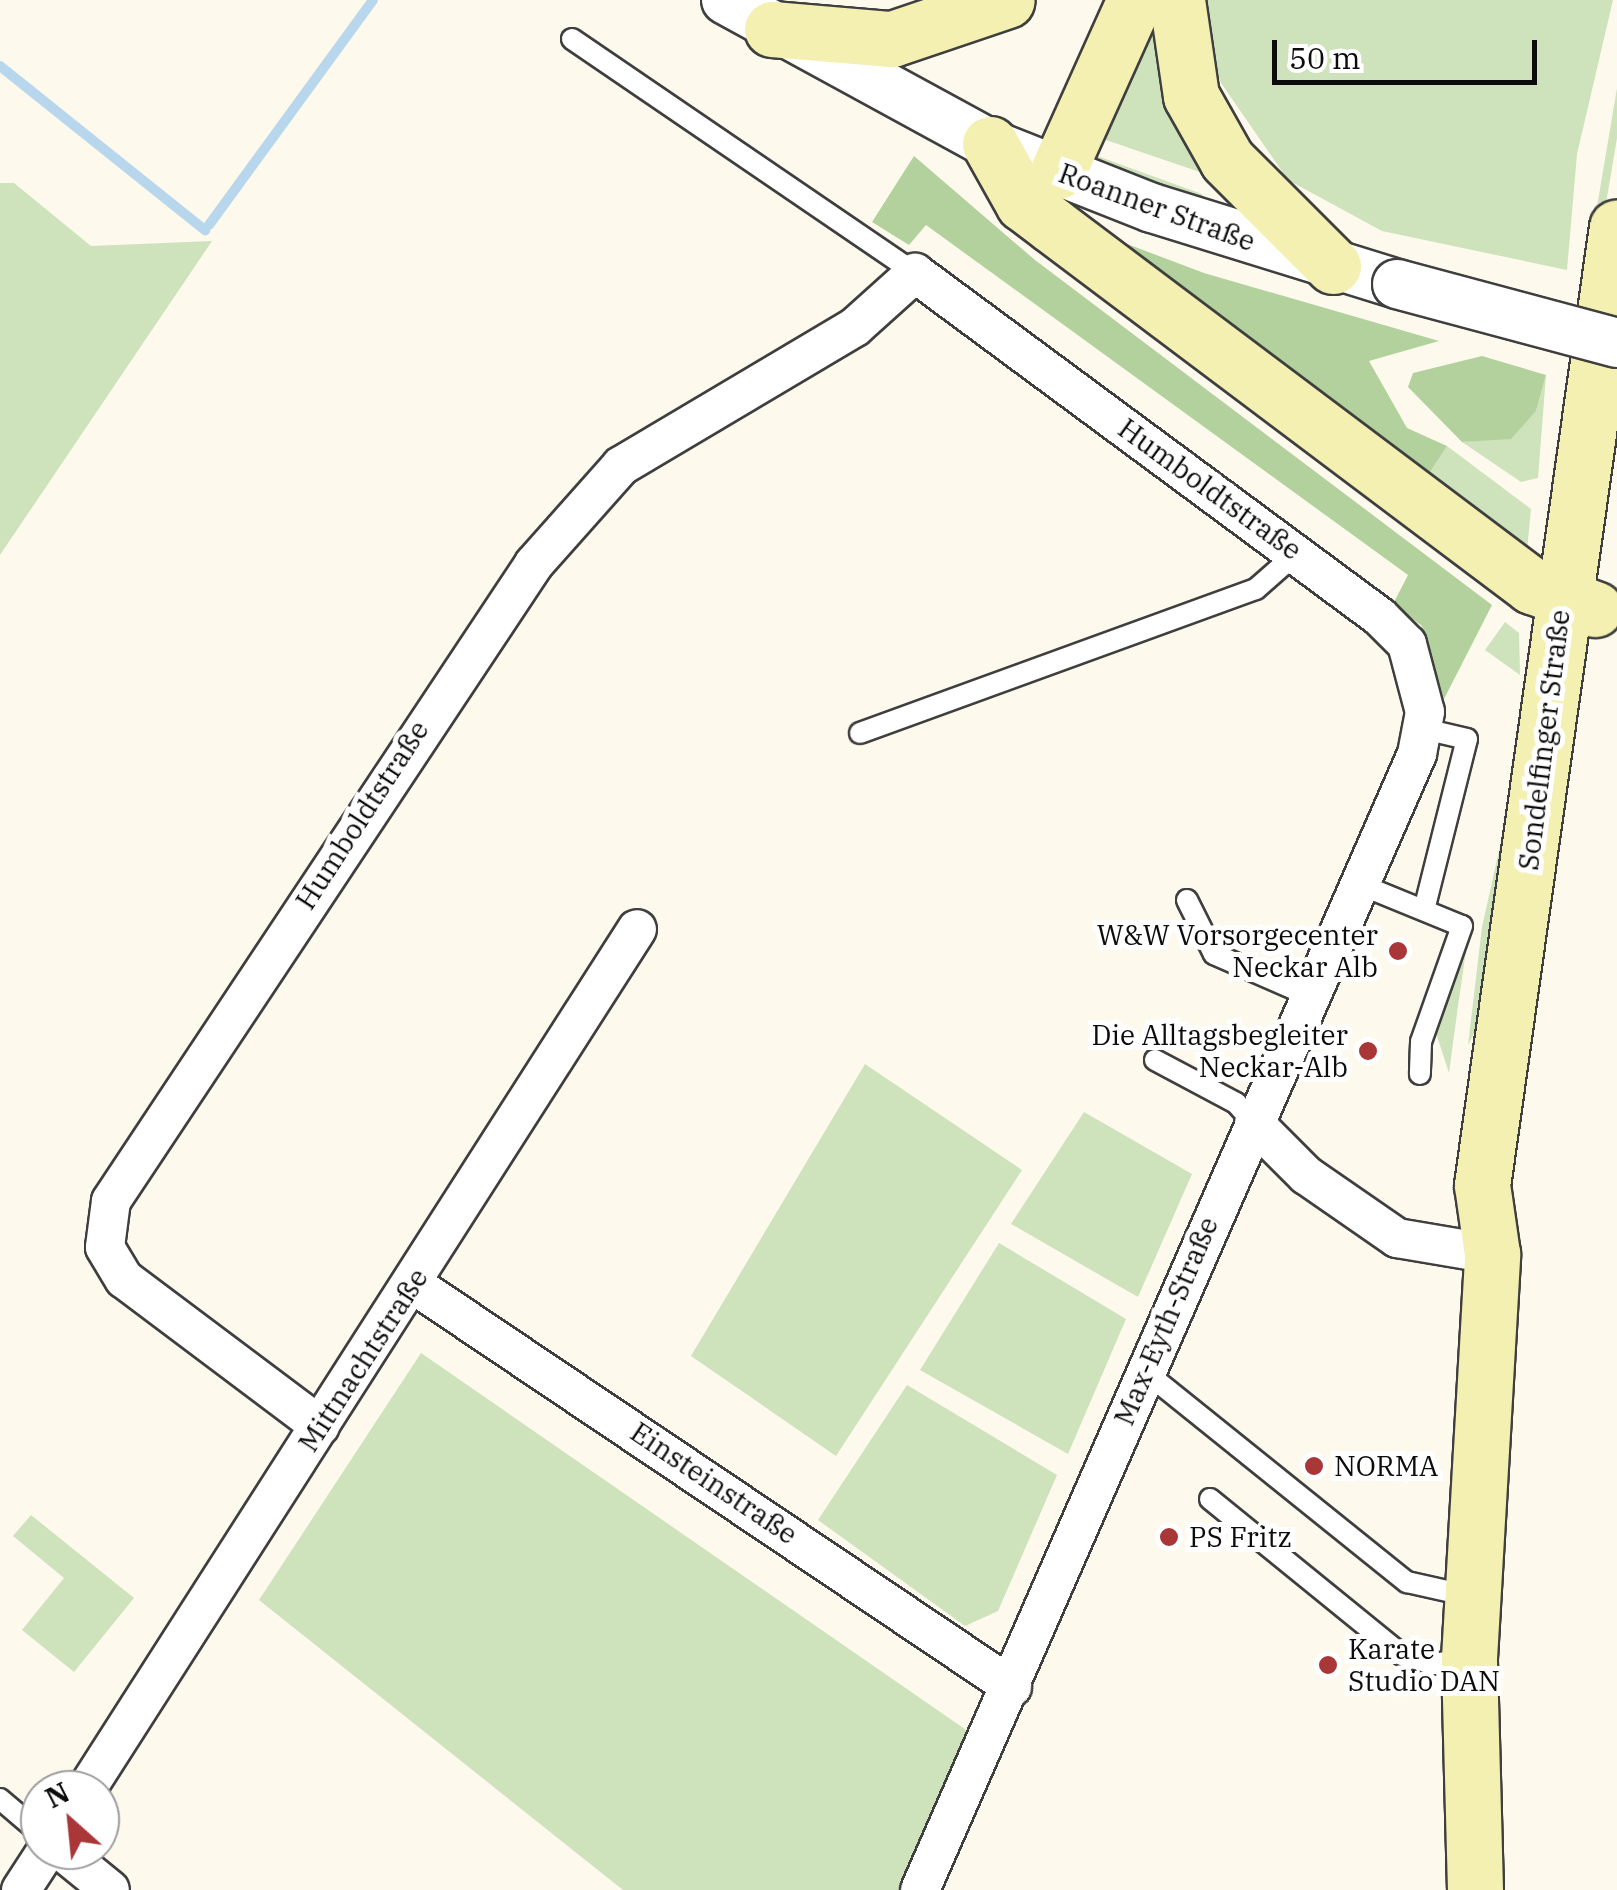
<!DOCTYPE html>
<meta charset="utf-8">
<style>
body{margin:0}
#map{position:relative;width:1617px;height:1890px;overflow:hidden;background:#fdfaed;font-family:"IBM Plex Serif",serif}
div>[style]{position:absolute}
.green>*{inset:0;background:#cee2bb}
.forest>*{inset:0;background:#b2d19d}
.stream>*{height:10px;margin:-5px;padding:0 5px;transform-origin:5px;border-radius:5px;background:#b8d7ed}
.roads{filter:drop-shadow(2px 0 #3f3f3f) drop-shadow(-2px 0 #3f3f3f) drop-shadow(0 2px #3f3f3f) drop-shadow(0 -2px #3f3f3f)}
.service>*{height:20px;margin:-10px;padding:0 10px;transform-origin:10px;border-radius:10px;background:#fff}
.minor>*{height:38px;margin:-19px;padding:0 19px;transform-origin:19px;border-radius:19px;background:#fff}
.tertiary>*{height:48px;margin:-24px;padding:0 24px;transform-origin:24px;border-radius:24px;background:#fff}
.secondary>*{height:55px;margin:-27.5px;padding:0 27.5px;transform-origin:27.5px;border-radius:27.5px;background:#f4f0b1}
.bridges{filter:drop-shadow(2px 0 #3f3f3f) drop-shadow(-2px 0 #3f3f3f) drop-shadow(0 2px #3f3f3f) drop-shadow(0 -2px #3f3f3f)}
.tertiary-bridge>*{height:48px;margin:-24px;padding:0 24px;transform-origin:24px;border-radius:24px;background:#fff}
.dots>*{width:28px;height:28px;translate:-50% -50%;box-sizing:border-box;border:5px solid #fff;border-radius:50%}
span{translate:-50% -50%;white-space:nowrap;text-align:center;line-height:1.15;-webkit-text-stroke:10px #fff;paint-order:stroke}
.street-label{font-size:28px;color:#0c0c0c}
.poi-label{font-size:28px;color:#0c0c0c}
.right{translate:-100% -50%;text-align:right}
.left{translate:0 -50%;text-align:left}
.north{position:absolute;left:20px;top:1770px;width:100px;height:100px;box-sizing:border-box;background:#fff;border:2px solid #9e9e9e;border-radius:50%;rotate:333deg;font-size:28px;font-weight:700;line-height:40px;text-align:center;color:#0c0c0c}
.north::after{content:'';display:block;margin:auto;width:35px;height:45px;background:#a93737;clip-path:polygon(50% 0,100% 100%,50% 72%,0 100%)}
.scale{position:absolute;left:1272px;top:40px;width:265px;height:45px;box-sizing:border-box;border:5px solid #0c0c0c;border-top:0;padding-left:12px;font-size:30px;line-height:35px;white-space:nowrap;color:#0c0c0c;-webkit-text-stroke:8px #fff;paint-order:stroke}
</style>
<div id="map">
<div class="green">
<div style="clip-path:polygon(1145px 0,1232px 183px,1100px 138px)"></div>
<div style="clip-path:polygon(1201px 0,1613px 0,1577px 154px,1567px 270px,1382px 231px,1288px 180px,1221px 83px,1201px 32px)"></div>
<div style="clip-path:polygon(1617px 88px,1617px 138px,1561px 470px,1553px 468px)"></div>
<div style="clip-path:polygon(1089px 153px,1202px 194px,1204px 200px,1097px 163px)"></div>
<div style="clip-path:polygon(0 183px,14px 183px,91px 246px,212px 241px,0 555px)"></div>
<div style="clip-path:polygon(1546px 375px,1538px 478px,1521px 482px,1462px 442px,1511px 438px,1536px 411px)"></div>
<div style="clip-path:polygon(1447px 446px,1531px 509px,1527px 551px,1425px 480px)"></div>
<div style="clip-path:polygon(1505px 622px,1519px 633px,1520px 675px,1485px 650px)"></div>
<div style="clip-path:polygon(1515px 779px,1488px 1007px,1468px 1045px,1482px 927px)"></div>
<div style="clip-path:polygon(1466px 951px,1458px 1006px,1449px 1073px,1435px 1030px)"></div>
<div style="clip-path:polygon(865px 1064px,1022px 1170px,836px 1456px,691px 1356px)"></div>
<div style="clip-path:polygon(1084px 1112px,1192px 1174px,1138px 1297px,1011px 1224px)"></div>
<div style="clip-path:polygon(999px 1243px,1126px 1319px,1068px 1454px,920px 1370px)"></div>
<div style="clip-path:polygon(421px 1353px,972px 1734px,908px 1890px,623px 1890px,259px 1600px)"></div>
<div style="clip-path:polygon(907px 1385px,1057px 1475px,998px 1611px,965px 1626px,818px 1520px)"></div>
<div style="clip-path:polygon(31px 1515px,134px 1598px,74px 1672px,22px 1630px,64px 1578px,13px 1536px)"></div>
</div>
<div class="forest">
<div style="clip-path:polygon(914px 156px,1035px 260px,1492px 605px,1444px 699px,1422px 626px,1393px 604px,1408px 575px,926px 225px,909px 245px,872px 222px)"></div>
<div style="clip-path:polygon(1069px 222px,1204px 273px,1439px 341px,1369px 361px,1407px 428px,1447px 446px,1425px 480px)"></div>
<div style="clip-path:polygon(1482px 356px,1546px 375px,1536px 411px,1511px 439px,1462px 442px,1408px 387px,1413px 373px)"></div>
</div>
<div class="stream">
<div style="left:0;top:66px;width:263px;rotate:38.7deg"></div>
<div style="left:209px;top:225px;width:278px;rotate:-53.9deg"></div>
</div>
<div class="roads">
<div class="service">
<div style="left:572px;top:39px;width:415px;rotate:34.3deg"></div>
<div style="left:860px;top:733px;width:421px;rotate:-20deg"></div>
<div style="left:1256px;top:589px;width:55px;rotate:-41.3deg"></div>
<div style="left:1359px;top:884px;width:111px;rotate:22.2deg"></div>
<div style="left:1462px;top:926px;width:123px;rotate:109.5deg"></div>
<div style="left:1421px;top:1042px;width:32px;rotate:92deg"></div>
<div style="left:1187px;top:900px;width:60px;rotate:63.4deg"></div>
<div style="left:1214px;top:954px;width:105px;rotate:23.6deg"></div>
<div style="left:1424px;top:910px;width:176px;rotate:-75.9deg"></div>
<div style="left:1467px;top:739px;width:44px;rotate:-166.9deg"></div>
<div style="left:1155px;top:1060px;width:92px;rotate:28deg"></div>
<div style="left:1236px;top:1103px;width:27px;rotate:48deg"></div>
<div style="left:1143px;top:1370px;width:339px;rotate:38.8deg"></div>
<div style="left:1407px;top:1582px;width:64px;rotate:12.7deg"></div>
<div style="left:1210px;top:1499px;width:247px;rotate:39.1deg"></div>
<div style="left:1402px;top:1655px;width:33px;rotate:16deg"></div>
<div style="left:1434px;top:1664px;width:33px;rotate:-9deg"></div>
<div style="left:0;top:1799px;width:52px;rotate:40.4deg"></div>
</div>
<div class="minor">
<div style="left:1254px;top:1123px;width:74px;rotate:45deg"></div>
<div style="left:1306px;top:1175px;width:111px;rotate:34.7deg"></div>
<div style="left:1397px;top:1238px;width:96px;rotate:9.6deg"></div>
<div style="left:413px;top:1284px;width:722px;rotate:33.93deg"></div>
<div style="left:320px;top:1426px;width:245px;rotate:-143.1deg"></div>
<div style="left:124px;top:1279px;width:37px;rotate:-121deg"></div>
<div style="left:105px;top:1247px;width:46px;rotate:-82.6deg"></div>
<div style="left:111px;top:1201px;width:765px;rotate:-56.41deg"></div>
<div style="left:534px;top:564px;width:131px;rotate:-48.4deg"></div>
<div style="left:621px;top:466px;width:272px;rotate:-30.7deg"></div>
<div style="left:855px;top:327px;width:81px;rotate:-42deg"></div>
<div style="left:915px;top:273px;width:578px;rotate:36.49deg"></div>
<div style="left:1380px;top:617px;width:38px;rotate:45deg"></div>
<div style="left:1407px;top:644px;width:70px;rotate:75.2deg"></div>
<div style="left:1425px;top:712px;width:43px;rotate:100.8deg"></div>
<div style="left:1417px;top:754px;width:1240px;rotate:113.63deg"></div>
<div style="left:86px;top:1790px;width:1022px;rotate:-57.38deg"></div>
<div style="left:61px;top:1850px;width:63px;rotate:39.2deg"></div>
<div style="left:21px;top:1890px;width:48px;rotate:-57deg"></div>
</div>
<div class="tertiary">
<div style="left:726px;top:0;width:301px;rotate:28.6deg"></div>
<div style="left:990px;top:144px;width:174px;rotate:21.6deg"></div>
<div style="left:1152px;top:208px;width:257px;rotate:17.2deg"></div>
</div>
<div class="secondary">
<div style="left:1177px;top:0;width:97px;rotate:81.7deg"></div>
<div style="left:1191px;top:96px;width:73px;rotate:60.6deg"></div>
<div style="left:1227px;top:160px;width:150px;rotate:45deg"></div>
<div style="left:772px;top:29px;width:120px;rotate:4.8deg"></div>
<div style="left:892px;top:39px;width:121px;rotate:-18.7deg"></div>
<div style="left:990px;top:144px;width:68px;rotate:60.8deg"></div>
<div style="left:1023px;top:203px;width:36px;rotate:37deg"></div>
<div style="left:1052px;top:225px;width:601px;rotate:36.95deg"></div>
<div style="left:1532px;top:586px;width:67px;rotate:20.1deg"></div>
<div style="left:1058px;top:171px;width:188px;rotate:-65.8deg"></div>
<div style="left:1475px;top:1890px;width:232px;rotate:-91.5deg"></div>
<div style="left:1469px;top:1658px;width:405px;rotate:-86.7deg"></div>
<div style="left:1492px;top:1254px;width:70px;rotate:-98.2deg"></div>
<div style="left:1482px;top:1185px;width:967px;rotate:-81.98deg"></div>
</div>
</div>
<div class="bridges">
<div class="tertiary-bridge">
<div style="left:1397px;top:284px;width:228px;rotate:15deg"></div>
</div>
</div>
<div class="dots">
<div style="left:1398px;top:951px;background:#a93737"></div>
<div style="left:1368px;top:1051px;background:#a93737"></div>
<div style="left:1314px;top:1466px;background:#a93737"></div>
<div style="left:1169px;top:1537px;background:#a93737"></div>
<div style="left:1328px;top:1665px;background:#a93737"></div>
</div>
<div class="street-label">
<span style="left:1157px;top:207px;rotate:20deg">Roanner Straße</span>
<span style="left:1210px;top:489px;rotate:36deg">Humboldtstraße</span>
<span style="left:1544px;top:740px;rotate:-83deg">Sondelfinger Straße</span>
<span style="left:362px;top:815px;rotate:-57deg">Humboldtstraße</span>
<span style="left:1166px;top:1321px;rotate:-67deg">Max-Eyth-Straße</span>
<span style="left:363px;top:1360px;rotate:-57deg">Mittnachtstraße</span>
<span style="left:714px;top:1483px;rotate:34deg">Einsteinstraße</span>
</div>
<div class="poi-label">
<span class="right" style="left:1378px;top:951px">W&amp;W Vorsorgecenter<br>Neckar Alb</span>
<span class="right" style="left:1348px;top:1051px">Die Alltagsbegleiter<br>Neckar-Alb</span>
<span class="left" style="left:1334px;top:1466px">NORMA</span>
<span class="left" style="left:1189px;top:1537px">PS Fritz</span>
<span class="left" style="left:1348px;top:1665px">Karate<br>Studio DAN</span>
</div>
<div class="north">N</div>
<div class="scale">50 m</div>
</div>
